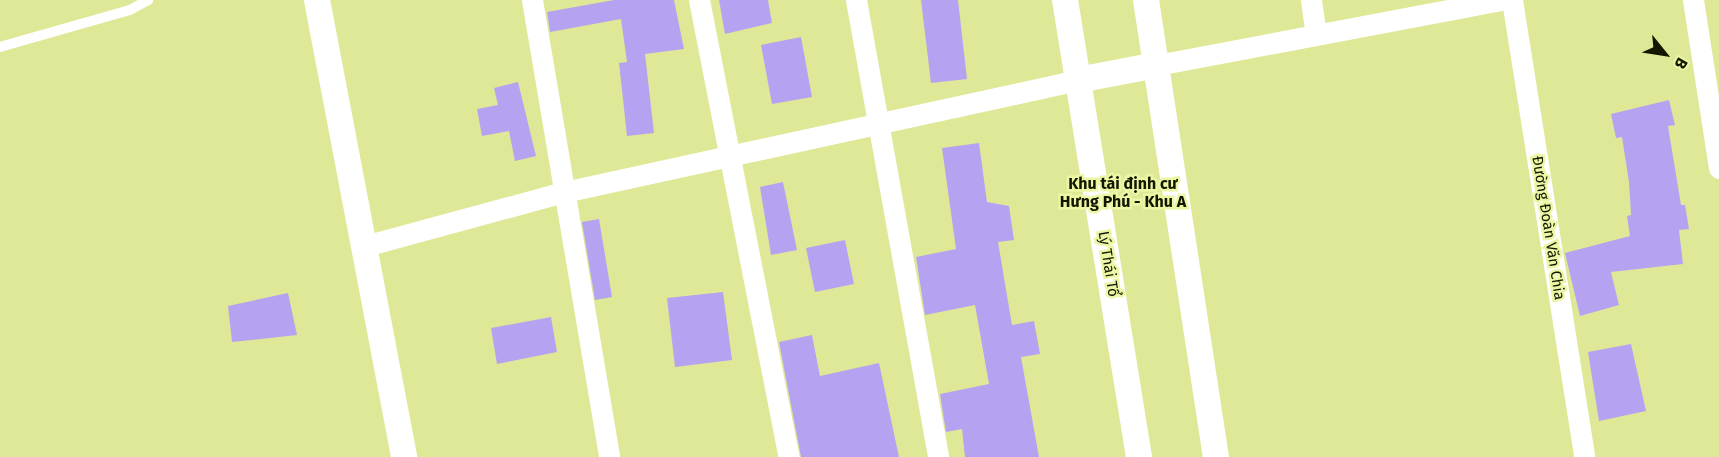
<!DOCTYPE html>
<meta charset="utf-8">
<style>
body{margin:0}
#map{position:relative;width:1719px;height:457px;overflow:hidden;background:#dfe897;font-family:"Fira Sans",sans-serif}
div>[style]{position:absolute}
.building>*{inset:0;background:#b5a3f1}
.service>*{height:10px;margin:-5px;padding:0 5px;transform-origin:5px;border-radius:5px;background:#fff}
.minor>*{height:21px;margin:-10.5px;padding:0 10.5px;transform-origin:10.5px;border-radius:10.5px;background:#fff}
.tertiary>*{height:26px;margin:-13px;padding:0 13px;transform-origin:13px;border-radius:13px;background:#fff}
span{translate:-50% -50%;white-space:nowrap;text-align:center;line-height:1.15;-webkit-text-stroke:5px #ecf6a4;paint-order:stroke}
.street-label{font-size:15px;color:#141600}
.neighbourhood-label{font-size:16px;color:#141600;font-weight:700}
.north{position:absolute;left:1635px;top:24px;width:60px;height:60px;-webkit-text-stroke:4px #ecf6a4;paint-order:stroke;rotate:120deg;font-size:16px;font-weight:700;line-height:24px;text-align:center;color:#141600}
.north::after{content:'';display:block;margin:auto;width:21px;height:27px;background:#141600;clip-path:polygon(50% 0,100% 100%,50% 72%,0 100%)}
</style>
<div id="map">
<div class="building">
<div style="clip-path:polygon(614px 0,674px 0,684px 49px,645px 54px,654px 133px,627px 136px,619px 63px,627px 62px,621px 19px,550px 32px,547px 12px)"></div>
<div style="clip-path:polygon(719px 0,768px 0,772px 23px,725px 34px)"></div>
<div style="clip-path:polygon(921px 0,958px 0,967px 79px,931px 83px)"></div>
<div style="clip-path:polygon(801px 37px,812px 97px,772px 104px,761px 45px)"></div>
<div style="clip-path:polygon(518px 82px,536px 156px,515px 161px,509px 131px,482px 136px,477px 109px,498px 105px,494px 88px)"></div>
<div style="clip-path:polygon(1669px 100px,1675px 125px,1668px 126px,1681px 205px,1685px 205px,1689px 229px,1679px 230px,1683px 264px,1611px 272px,1619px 305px,1580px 316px,1565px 253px,1630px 236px,1627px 216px,1631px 215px,1629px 182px,1622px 137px,1616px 138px,1611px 114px)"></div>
<div style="clip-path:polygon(979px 143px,987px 202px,1009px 206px,1014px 240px,998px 242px,1012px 325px,1034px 321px,1040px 354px,1021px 357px,1039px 457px,965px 457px,962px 429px,946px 432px,940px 394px,989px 384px,975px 305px,925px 315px,916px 257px,956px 249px,942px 148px)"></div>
<div style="clip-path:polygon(783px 182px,797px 250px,771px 255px,760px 187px)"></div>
<div style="clip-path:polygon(599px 219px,612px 297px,595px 300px,582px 222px)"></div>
<div style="clip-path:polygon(845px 240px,854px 284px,815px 292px,806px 248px)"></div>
<div style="clip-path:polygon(723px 292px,732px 360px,675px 367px,667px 298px)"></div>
<div style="clip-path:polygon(288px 293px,297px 335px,232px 342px,228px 306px)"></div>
<div style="clip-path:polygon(551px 317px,557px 352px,497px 364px,491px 328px)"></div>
<div style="clip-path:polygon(812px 335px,820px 376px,879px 363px,899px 457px,801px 457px,779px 342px)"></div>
<div style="clip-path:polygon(1631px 344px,1646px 411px,1599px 421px,1588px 352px)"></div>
</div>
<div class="service">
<div style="left:0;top:47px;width:135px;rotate:-15.9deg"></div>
<div style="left:130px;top:10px;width:21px;rotate:-29deg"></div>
</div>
<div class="minor">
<div style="left:532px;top:0;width:463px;rotate:80.4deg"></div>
<div style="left:699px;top:0;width:466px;rotate:78.9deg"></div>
<div style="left:856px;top:0;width:464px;rotate:79.8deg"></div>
<div style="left:1311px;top:0;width:34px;rotate:82deg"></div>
<div style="left:1512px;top:0;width:463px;rotate:81deg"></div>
<div style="left:1693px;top:0;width:170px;rotate:81.2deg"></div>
<div style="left:1157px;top:65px;width:349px;rotate:-10.7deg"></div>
<div style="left:365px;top:246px;width:206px;rotate:-15.2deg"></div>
<div style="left:564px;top:192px;width:526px;rotate:-12.29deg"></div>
</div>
<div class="tertiary">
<div style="left:317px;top:0;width:465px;rotate:79.2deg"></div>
<div style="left:1065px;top:0;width:463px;rotate:80.8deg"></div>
<div style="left:1146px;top:0;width:462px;rotate:81.3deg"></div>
<div style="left:1078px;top:80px;width:80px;rotate:-10.8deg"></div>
</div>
<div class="street-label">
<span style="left:1548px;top:228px;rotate:81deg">Đường Đoàn Văn Chia</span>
<span style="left:1108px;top:264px;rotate:81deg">Lý Thái Tổ</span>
</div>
<div class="neighbourhood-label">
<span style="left:1123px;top:193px">Khu tái định cư<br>Hưng Phú - Khu A</span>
</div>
<div class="north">B</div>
</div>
